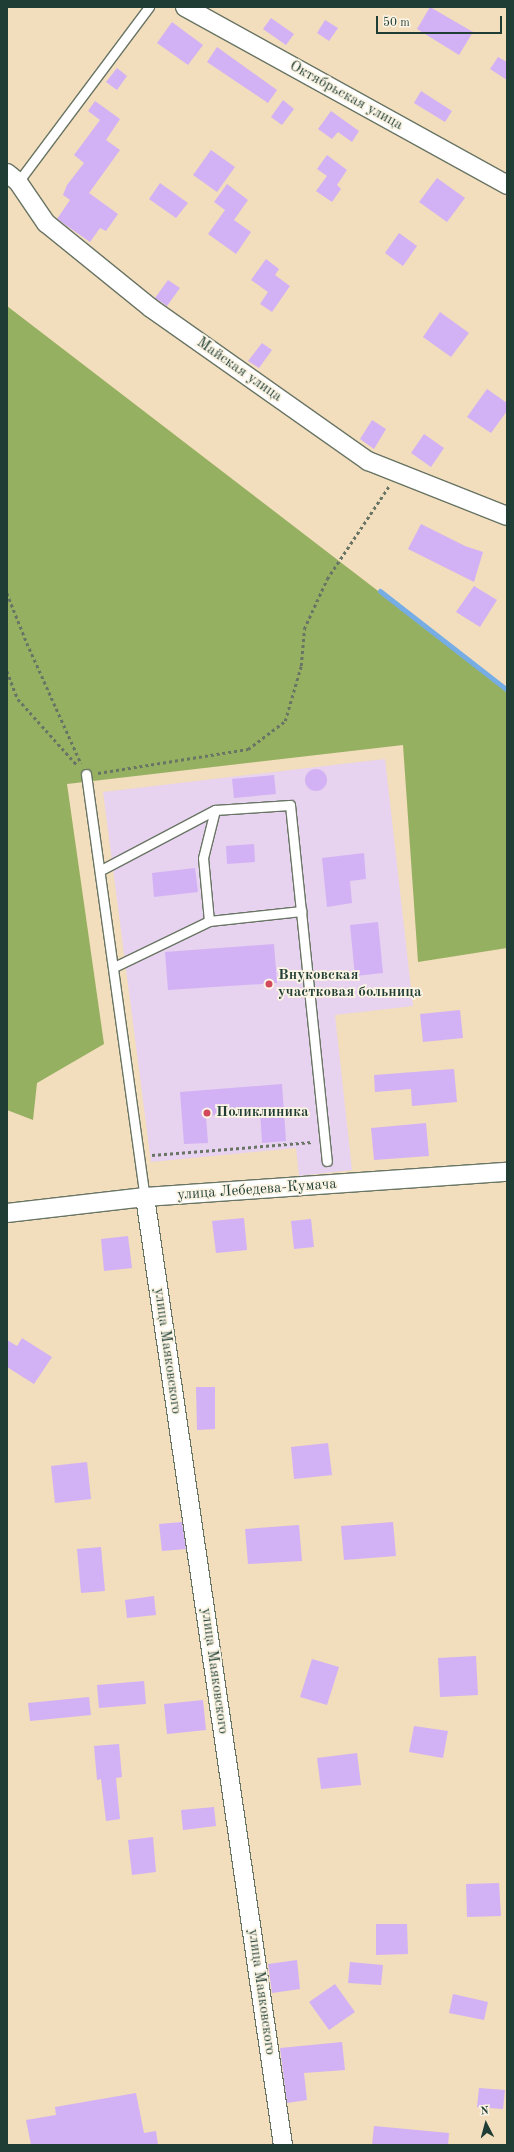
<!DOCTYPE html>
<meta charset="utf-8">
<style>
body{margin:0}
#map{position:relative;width:514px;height:2152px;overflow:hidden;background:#f2ddbd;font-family:"Old Standard TT",serif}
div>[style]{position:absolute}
.built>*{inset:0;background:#e7d2ef}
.forest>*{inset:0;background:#96b061}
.stream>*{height:5px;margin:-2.5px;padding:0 2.5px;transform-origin:2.5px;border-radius:2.5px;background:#77ade5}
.building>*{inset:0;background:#d2b2f4}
.round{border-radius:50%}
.path>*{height:2.5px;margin-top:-1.25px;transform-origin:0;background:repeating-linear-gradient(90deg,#697564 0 3px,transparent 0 6px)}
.roads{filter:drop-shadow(1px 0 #697564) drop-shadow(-1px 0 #697564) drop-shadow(0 1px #697564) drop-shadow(0 -1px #697564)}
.lane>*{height:9px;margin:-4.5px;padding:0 4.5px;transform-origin:4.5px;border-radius:4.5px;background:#fff}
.street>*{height:18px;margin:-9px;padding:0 9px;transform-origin:9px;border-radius:9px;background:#fff}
.dots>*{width:11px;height:11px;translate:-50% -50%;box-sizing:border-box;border:2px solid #fcf5e5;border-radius:50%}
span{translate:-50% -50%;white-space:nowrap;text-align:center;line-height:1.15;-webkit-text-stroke:3.5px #fcf5e5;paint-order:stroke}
.street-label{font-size:15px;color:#1f3d34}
.poi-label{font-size:15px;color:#1f3d34;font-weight:700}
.left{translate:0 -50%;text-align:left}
.frame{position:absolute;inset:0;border:8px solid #1f3d34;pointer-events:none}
.north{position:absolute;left:466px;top:2104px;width:40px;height:40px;-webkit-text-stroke:3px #fcf5e5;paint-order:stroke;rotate:354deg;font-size:11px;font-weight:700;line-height:16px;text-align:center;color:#1f3d34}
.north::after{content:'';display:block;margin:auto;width:14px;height:18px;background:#1f3d34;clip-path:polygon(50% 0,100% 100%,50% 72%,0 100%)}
.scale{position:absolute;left:376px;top:16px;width:126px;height:18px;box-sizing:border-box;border:2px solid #1f3d34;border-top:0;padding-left:5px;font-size:12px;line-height:14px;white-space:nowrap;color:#1f3d34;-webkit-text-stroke:3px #fcf5e5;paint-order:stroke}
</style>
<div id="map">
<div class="built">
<div style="clip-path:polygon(385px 759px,413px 1006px,335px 1015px,352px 1170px,299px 1176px,296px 1148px,151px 1162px,103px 792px)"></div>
</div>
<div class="forest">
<div style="clip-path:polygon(7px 306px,507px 690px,507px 948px,418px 962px,403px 745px,67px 784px,104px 1044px,37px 1083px,33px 1120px,7px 1110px)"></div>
</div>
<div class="stream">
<div style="left:380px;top:591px;width:161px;rotate:37.9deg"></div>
</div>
<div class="building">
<div style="clip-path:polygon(430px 7px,473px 32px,459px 55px,417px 29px)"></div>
<div style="clip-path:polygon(271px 18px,294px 34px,286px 45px,263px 29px)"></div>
<div style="clip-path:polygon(325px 20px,338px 28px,329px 41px,317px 33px)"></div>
<div style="clip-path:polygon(172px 22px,203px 45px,188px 65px,157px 43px)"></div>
<div style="clip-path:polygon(217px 47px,277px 90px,268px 103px,207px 62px)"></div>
<div style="clip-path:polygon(498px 57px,507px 62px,507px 80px,490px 69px)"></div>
<div style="clip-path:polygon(117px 68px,127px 76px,117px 90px,106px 82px)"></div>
<div style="clip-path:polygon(421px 91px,452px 111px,445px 122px,414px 103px)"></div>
<div style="clip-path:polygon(283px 100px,294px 109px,282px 125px,271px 117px)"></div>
<div style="clip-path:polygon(95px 101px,120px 119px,106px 140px,120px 150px,89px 193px,118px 214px,106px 231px,100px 228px,90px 242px,57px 219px,70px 200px,63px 195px,67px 185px,84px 163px,74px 155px,100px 120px,88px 111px)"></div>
<div style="clip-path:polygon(331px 111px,359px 131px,352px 142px,338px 132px,332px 139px,318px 129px)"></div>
<div style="clip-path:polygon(211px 150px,235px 167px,217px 192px,193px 175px)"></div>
<div style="clip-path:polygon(327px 155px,347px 170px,337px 185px,341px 189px,332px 202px,316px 191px,327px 176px,317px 169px)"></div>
<div style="clip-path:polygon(437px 178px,465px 198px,447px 222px,419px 202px)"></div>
<div style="clip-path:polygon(160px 183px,188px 203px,176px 218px,149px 199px)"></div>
<div style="clip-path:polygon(227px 184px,248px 200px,234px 220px,251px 232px,236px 254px,208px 234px,225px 210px,214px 202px)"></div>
<div style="clip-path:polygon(399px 233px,417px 246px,403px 266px,385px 253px)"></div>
<div style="clip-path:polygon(266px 259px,279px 269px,275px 275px,290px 286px,272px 312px,260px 304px,268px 292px,251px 280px)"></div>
<div style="clip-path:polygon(168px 280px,180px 288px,167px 306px,155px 298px)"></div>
<div style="clip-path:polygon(440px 312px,469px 333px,451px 357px,423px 337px)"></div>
<div style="clip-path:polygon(262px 343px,272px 350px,259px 368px,248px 361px)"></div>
<div style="clip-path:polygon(487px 389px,507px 403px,507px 411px,491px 433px,467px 417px)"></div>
<div style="clip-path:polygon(372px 420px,386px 429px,374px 449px,360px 439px)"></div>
<div style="clip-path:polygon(424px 434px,444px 448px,431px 467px,411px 453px)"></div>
<div style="clip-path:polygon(421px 524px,465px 546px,483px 552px,474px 582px,408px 549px)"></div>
<div style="clip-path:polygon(474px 586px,497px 600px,480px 627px,456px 612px)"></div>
<div class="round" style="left:305px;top:769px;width:22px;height:22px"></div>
<div style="clip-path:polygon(274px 775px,276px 794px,234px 798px,232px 779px)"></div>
<div style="clip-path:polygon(254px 844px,255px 862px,227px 864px,226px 846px)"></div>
<div style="clip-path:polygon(364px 853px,366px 879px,350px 881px,352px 903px,327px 907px,322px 858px)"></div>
<div style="clip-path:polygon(195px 868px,198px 892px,154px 897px,152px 873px)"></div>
<div style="clip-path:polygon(378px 922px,383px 973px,355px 976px,350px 925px)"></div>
<div style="clip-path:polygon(274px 944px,277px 983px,168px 990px,165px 952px)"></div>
<div style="clip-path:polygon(460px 1010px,463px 1038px,423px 1042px,420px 1014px)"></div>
<div style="clip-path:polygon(454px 1069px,457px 1102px,412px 1106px,411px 1089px,375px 1092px,374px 1075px)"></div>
<div style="clip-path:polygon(282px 1084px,286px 1141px,262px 1143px,260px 1111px,206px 1116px,208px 1143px,184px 1144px,180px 1092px)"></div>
<div style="clip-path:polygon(426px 1123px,429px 1156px,374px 1160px,371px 1128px)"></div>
<div style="clip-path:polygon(244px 1218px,247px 1250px,216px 1253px,212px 1221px)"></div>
<div style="clip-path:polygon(311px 1219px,314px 1247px,294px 1249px,291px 1221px)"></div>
<div style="clip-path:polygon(128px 1236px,132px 1268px,104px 1271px,101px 1239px)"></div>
<div style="clip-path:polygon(22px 1338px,52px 1357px,34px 1384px,7px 1367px,7px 1340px,17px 1346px)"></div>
<div style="clip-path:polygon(196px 1387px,215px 1387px,215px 1429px,197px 1430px)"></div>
<div style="clip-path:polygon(328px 1443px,332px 1475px,294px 1479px,291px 1447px)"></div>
<div style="clip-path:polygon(87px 1462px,91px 1499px,55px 1503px,51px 1466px)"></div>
<div style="clip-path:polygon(182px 1522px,186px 1549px,162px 1551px,159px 1524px)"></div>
<div style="clip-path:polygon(393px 1522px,396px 1556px,344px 1560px,341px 1526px)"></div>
<div style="clip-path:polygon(299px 1525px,302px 1561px,248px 1564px,245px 1529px)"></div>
<div style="clip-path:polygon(101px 1547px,105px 1591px,81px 1593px,77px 1549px)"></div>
<div style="clip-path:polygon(154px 1596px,156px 1615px,127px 1618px,125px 1600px)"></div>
<div style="clip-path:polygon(476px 1656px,478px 1695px,440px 1697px,438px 1658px)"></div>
<div style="clip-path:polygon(312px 1659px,339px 1667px,327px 1705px,300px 1697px)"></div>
<div style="clip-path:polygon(144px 1681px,146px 1704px,99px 1708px,97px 1685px)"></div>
<div style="clip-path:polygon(89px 1697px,91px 1715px,30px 1721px,28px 1703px)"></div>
<div style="clip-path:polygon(203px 1700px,206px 1730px,167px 1734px,164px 1704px)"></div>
<div style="clip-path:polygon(414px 1726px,448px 1731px,443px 1758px,409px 1752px)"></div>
<div style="clip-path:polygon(119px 1744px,122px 1777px,116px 1778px,120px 1819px,106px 1821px,101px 1779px,97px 1780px,94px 1746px)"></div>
<div style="clip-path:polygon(357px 1753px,361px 1785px,321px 1789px,317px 1758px)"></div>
<div style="clip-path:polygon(214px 1807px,216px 1826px,183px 1830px,181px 1810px)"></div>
<div style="clip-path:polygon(153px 1837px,156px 1872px,132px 1875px,128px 1840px)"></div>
<div style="clip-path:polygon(499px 1883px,501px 1916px,467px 1917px,466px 1884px)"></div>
<div style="clip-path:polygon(376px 1924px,407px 1924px,408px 1954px,376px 1955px)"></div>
<div style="clip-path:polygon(297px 1960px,300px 1989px,272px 1993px,268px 1964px)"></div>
<div style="clip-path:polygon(350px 1962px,383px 1965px,381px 1985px,348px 1983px)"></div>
<div style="clip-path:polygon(335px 1984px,355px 2012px,329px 2030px,309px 2002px)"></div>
<div style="clip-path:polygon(453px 1994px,488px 2002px,484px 2020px,449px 2013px)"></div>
<div style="clip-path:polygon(342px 2042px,345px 2070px,304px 2073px,307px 2100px,287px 2103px,280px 2048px)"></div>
<div style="clip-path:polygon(479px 2088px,505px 2090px,503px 2109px,477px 2107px)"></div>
<div style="clip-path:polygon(136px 2093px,144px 2133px,156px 2131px,158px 2145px,31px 2145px,26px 2120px,56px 2115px,55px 2107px)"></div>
<div style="clip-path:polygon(374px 2126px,449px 2133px,448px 2145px,372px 2145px)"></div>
</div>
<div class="path">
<div style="left:7px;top:593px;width:54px;rotate:68.2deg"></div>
<div style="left:27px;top:643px;width:132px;rotate:65.8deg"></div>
<div style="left:7px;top:671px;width:30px;rotate:69deg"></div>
<div style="left:18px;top:699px;width:89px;rotate:48.2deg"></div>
<div style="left:98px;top:773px;width:152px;rotate:-9.1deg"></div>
<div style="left:248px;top:749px;width:46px;rotate:-37.1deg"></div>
<div style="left:285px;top:721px;width:57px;rotate:-73.8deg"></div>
<div style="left:301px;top:666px;width:37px;rotate:-85deg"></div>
<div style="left:304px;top:629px;width:55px;rotate:-65.3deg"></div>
<div style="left:327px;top:579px;width:112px;rotate:-56.3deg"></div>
<div style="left:152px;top:1155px;width:161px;rotate:-4.6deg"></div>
</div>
<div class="roads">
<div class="lane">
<div style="left:18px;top:182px;width:219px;rotate:-53.2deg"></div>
<div style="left:86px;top:774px;width:427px;rotate:82.1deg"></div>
<div style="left:101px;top:870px;width:129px;rotate:-27.8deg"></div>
<div style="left:215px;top:810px;width:75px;rotate:-3.8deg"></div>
<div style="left:290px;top:805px;width:358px;rotate:84.1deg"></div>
<div style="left:209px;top:921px;width:63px;rotate:-95.4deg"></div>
<div style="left:203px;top:858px;width:49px;rotate:-76deg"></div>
<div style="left:114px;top:967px;width:106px;rotate:-25.8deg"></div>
<div style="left:209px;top:921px;width:93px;rotate:-6.2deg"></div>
</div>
<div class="street">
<div style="left:185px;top:7px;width:368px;rotate:28.9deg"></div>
<div style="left:7px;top:173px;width:14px;rotate:39deg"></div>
<div style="left:18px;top:182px;width:50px;rotate:55.7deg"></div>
<div style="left:46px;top:223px;width:135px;rotate:39deg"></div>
<div style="left:151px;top:308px;width:266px;rotate:35.2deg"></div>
<div style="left:368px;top:461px;width:149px;rotate:21.6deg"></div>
<div style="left:145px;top:1197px;width:958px;rotate:81.72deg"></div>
<div style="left:7px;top:1213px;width:139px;rotate:-6.6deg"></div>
<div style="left:145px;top:1197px;width:363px;rotate:-4deg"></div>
</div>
</div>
<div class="dots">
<div style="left:269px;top:984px;background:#d1495b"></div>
<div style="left:207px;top:1113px;background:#d1495b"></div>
</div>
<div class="street-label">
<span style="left:346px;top:96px;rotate:29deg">Октябрьская улица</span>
<span style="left:239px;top:370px;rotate:35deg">Майская улица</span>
<span style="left:257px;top:1190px;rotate:-4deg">улица Лебедева-Кумача</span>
<span style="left:167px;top:1351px;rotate:82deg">улица Маяковского</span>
<span style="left:214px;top:1671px;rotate:82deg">улица Маяковского</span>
<span style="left:261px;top:1992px;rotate:82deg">улица Маяковского</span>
</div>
<div class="poi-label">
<span class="left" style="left:278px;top:984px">Внуковская<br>участковая больница</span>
<span class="left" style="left:216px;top:1113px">Поликлиника</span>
</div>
<div class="frame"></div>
<div class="north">N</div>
<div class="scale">50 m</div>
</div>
